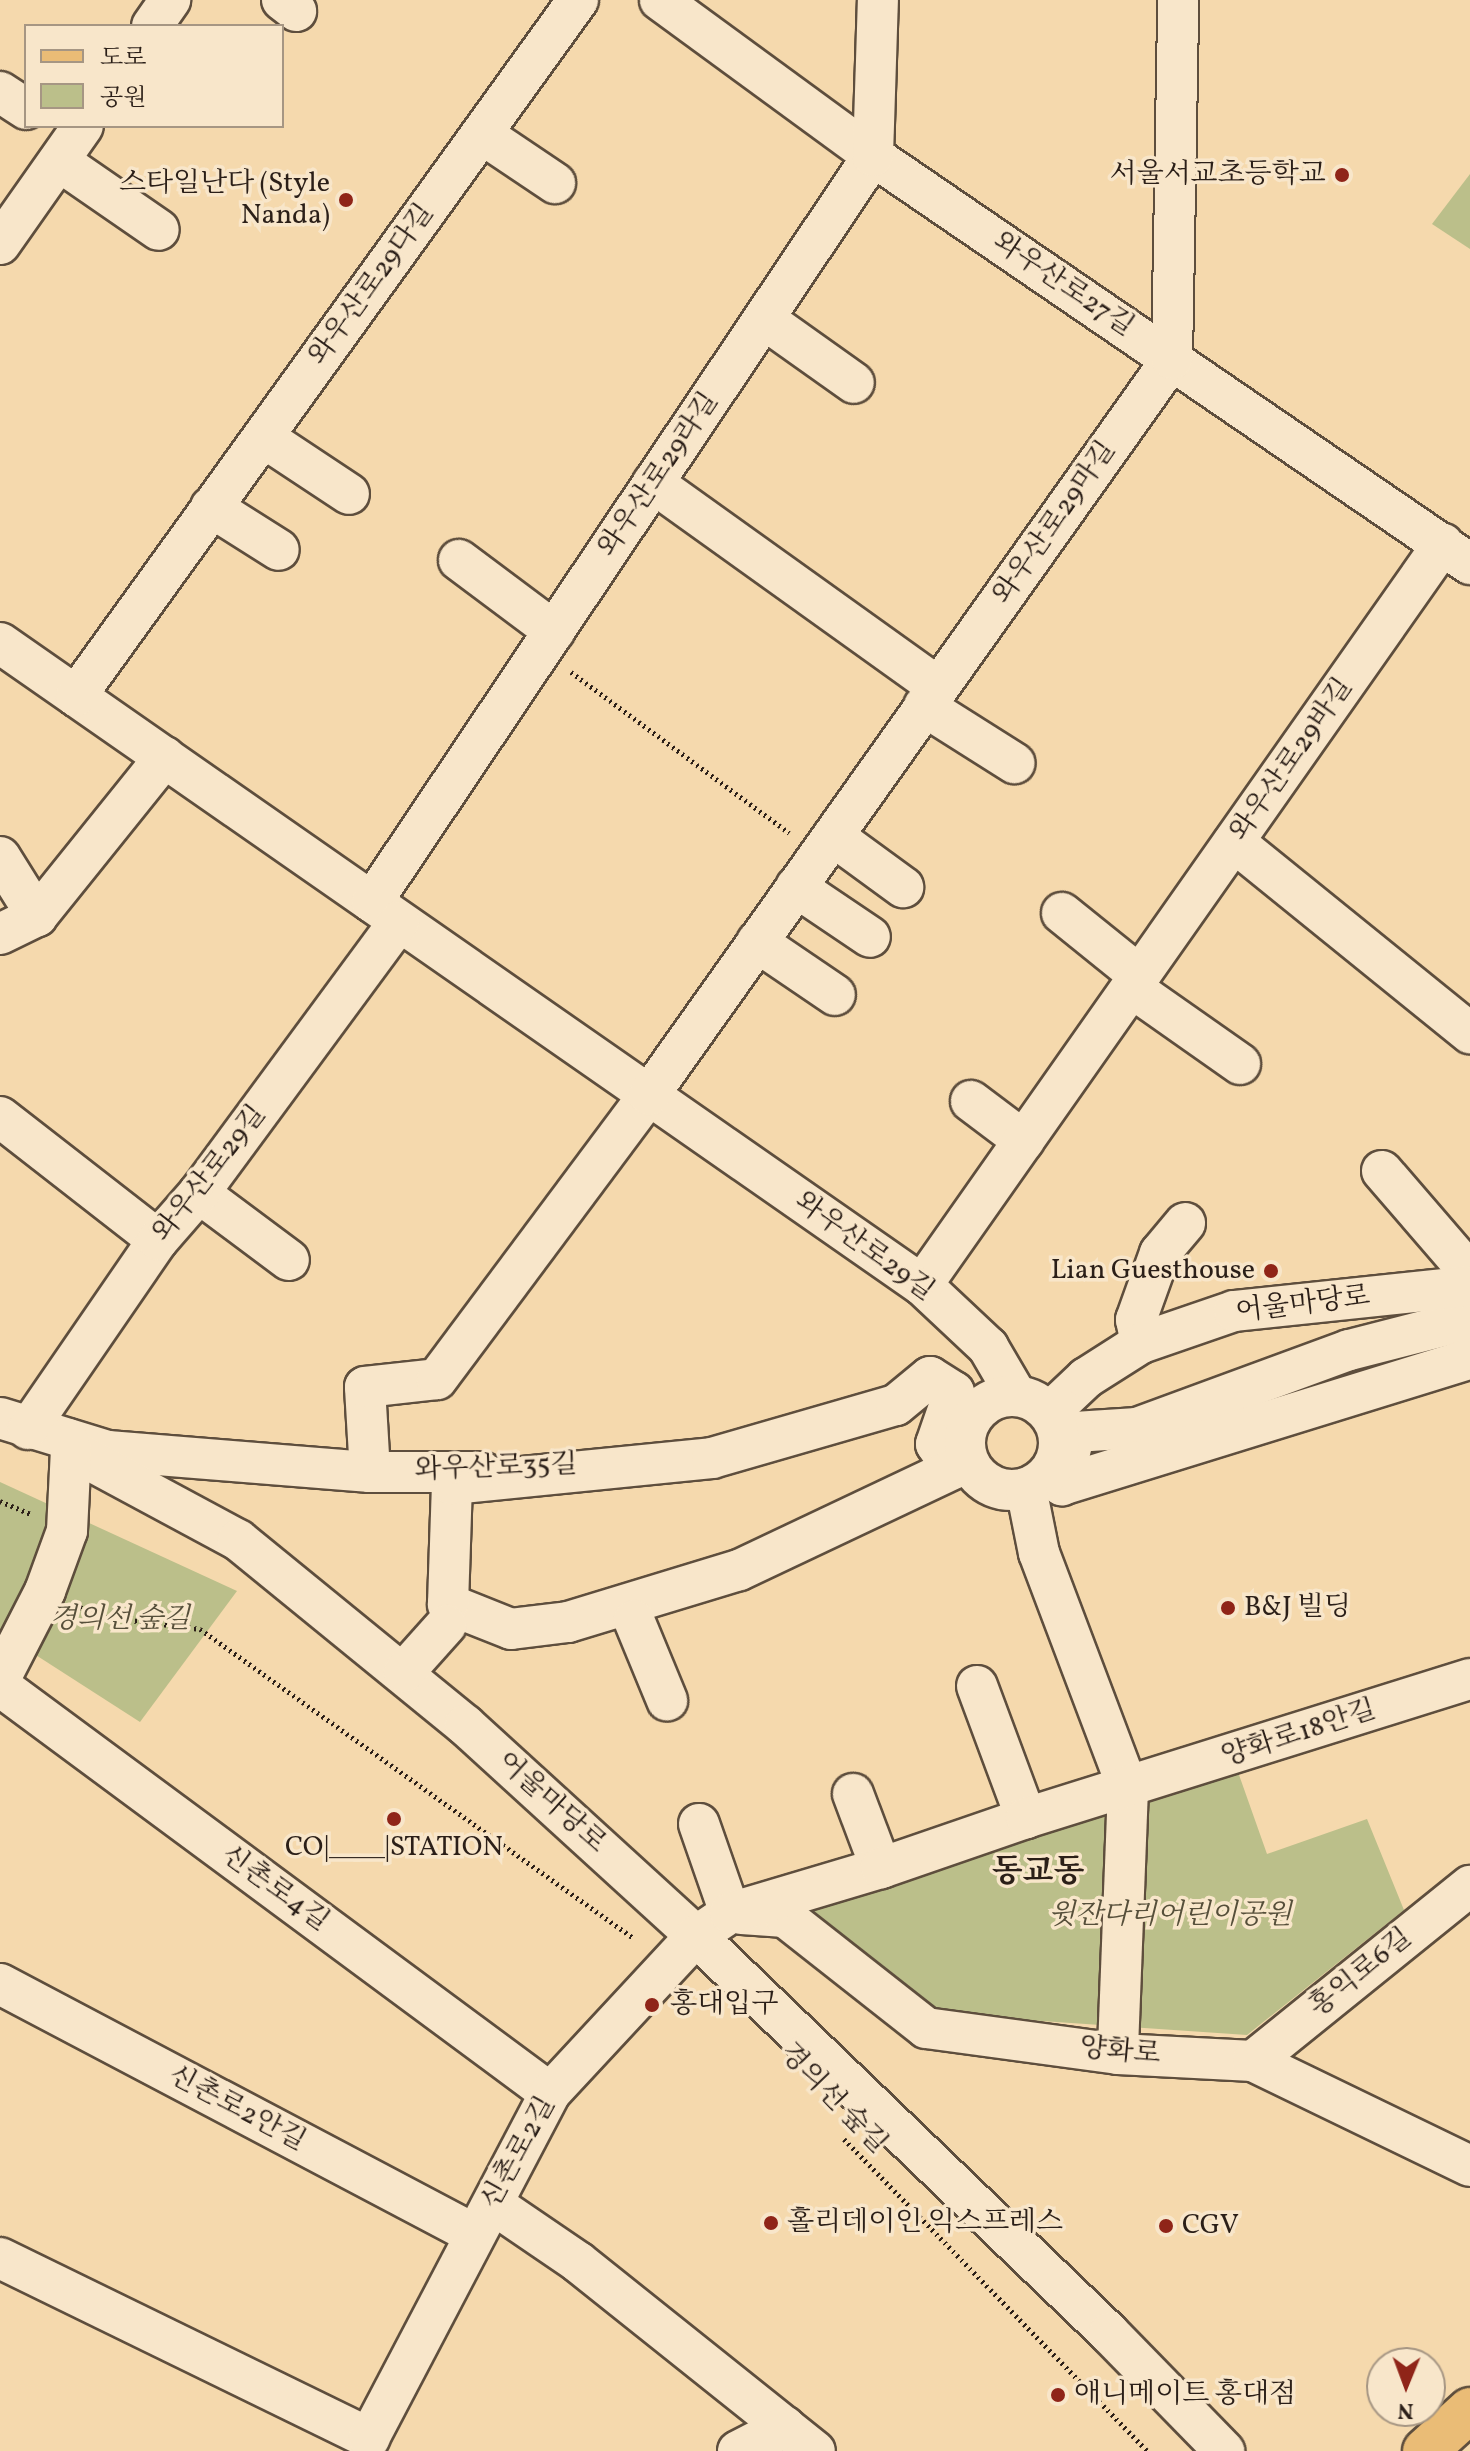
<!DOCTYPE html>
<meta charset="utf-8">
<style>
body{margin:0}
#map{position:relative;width:1470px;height:2451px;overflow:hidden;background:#f5d9ad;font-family:Vollkorn,"Noto Serif KR",serif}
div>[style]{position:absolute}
.green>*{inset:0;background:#bbbf8a}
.path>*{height:5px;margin-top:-2.5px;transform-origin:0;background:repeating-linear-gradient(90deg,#2b1f18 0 2px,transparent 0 6px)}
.roads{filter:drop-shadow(2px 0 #5e4e3d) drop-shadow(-2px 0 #5e4e3d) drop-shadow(0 2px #5e4e3d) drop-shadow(0 -2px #5e4e3d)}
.minor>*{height:40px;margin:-20px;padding:0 20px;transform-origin:20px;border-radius:20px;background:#f8e6ca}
.minor>.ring{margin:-20px;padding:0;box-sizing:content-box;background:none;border:40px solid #f8e6ca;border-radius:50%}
.major>*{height:44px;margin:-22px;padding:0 22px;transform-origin:22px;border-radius:22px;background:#eabc76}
.dots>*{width:22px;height:22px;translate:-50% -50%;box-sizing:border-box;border:4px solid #f8e6ca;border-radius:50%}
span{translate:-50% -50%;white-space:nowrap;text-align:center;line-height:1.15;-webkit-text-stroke:7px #f8e6ca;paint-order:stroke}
.poi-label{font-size:28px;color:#2b1f18}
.right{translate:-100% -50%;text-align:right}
.left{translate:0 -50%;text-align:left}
.street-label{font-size:28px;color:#2b1f18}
.park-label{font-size:28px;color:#564f3a;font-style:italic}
.quarter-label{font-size:32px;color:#2b1f18;font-weight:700}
.legend{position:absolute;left:24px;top:24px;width:260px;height:104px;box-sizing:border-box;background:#f8e6ca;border:2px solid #a69683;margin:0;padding:10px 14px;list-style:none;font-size:24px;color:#2b1f18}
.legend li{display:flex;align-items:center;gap:16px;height:40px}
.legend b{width:40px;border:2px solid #a69683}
.north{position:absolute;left:1366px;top:2347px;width:80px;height:80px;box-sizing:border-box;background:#f8e6ca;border:2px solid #a69683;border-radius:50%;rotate:181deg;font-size:22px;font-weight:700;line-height:32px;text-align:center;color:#2b1f18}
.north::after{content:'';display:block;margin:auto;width:28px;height:36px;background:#8f2418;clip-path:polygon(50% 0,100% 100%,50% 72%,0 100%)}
</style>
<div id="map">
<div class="green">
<div style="clip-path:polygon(1470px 174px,1470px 249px,1432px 224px)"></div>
<div style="clip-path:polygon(0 1482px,237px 1591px,140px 1722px,0 1632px)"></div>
<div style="clip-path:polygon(1238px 1772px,1267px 1854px,1367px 1819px,1404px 1910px,1247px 2035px,955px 2015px,867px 1997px,785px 1917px)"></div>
</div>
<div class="path">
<div style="left:571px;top:672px;width:271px;rotate:36.4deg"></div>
<div style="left:0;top:1501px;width:33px;rotate:23deg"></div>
<div style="left:80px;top:1607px;width:21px;rotate:25deg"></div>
<div style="left:99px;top:1616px;width:102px;rotate:7.3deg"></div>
<div style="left:200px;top:1629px;width:531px;rotate:35.49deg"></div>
<div style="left:844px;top:2139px;width:435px;rotate:45.8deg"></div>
</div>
<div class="roads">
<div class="minor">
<div style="left:282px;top:0;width:18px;rotate:38deg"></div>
<div style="left:660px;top:0;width:264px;rotate:36.2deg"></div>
<div style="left:873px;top:156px;width:723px;rotate:34.35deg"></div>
<div style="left:152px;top:26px;width:32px;rotate:-55deg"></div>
<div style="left:0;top:92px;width:31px;rotate:33deg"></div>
<div style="left:482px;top:134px;width:88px;rotate:33.9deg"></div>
<div style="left:59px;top:161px;width:121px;rotate:34.6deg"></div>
<div style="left:0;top:244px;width:144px;rotate:-54.9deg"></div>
<div style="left:764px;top:319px;width:110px;rotate:35.4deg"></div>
<div style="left:263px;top:437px;width:103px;rotate:33.5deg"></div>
<div style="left:653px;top:483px;width:350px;rotate:35.6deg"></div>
<div style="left:211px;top:507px;width:80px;rotate:32.3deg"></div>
<div style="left:459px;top:560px;width:119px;rotate:36.8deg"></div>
<div style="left:0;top:643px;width:1123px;rotate:34.85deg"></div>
<div style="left:922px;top:1285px;width:91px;rotate:43.2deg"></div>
<div style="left:988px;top:1347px;width:56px;rotate:59.7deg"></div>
<div style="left:76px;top:696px;width:858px;rotate:-54.2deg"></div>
<div style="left:924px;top:706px;width:107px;rotate:32.3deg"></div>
<div style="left:833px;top:836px;width:87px;rotate:36.1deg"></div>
<div style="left:1234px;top:842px;width:304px;rotate:39deg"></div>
<div style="left:0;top:857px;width:70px;rotate:57.9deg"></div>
<div style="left:796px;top:887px;width:89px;rotate:34deg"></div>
<div style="left:372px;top:902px;width:899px;rotate:-56.12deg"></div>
<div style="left:873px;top:156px;width:156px;rotate:-88.2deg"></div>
<div style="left:1062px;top:913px;width:100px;rotate:38.9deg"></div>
<div style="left:0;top:934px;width:41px;rotate:-25.9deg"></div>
<div style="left:37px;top:916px;width:204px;rotate:-51.2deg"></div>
<div style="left:757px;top:942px;width:94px;rotate:34.2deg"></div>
<div style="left:1132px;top:988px;width:132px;rotate:35.1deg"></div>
<div style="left:971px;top:1101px;width:66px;rotate:37deg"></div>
<div style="left:0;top:1117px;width:200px;rotate:37.9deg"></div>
<div style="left:1382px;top:1171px;width:135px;rotate:49.2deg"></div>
<div style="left:199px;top:1193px;width:112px;rotate:36.7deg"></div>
<div style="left:922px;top:1285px;width:906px;rotate:-54.89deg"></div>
<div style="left:1470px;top:1319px;width:125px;rotate:165.6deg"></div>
<div style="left:1349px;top:1350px;width:226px;rotate:159.8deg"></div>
<div style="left:1137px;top:1428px;width:62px;rotate:176.3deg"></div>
<div style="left:1075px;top:1432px;width:55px;rotate:103.8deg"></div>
<div style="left:1062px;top:1485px;width:427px;rotate:-17.2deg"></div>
<div style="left:1141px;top:1343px;width:24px;rotate:-102deg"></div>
<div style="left:1136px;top:1320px;width:71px;rotate:-70.3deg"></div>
<div style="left:1160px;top:1253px;width:39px;rotate:-50deg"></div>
<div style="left:930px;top:1377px;width:28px;rotate:32deg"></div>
<div style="left:954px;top:1392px;width:55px;rotate:109.1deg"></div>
<div style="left:936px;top:1444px;width:30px;rotate:56deg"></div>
<div style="left:953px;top:1469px;width:237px;rotate:154.7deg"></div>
<div style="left:739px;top:1570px;width:179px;rotate:163.1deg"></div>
<div style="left:568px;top:1622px;width:57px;rotate:173deg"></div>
<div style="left:511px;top:1629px;width:68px;rotate:-158.4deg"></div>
<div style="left:448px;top:1604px;width:120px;rotate:-88.1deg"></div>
<div style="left:452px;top:1484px;width:261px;rotate:-5.7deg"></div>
<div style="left:712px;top:1458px;width:191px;rotate:-16.1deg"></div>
<div style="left:896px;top:1405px;width:44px;rotate:-39.5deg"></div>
<div class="ring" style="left:965px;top:1396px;width:54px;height:54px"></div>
<div style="left:1049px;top:1413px;width:51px;rotate:-43.4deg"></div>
<div style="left:1086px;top:1378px;width:65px;rotate:-32.5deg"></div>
<div style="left:1141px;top:1343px;width:98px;rotate:-19deg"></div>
<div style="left:1234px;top:1311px;width:237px;rotate:-6deg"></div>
<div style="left:0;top:1418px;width:113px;rotate:17deg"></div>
<div style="left:108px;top:1451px;width:263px;rotate:4.6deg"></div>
<div style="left:370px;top:1472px;width:112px"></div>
<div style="left:28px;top:1429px;width:229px;rotate:-55.5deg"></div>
<div style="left:158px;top:1240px;width:62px;rotate:-48.9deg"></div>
<div style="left:199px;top:1193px;width:337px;rotate:-53.6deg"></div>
<div style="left:71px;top:1450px;width:190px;rotate:28.3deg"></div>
<div style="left:238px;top:1540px;width:293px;rotate:39.2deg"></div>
<div style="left:465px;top:1725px;width:313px;rotate:42.4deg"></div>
<div style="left:696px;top:1936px;width:573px;rotate:43.87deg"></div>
<div style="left:1109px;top:2333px;width:165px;rotate:45.7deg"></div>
<div style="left:370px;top:1472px;width:85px;rotate:-93.4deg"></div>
<div style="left:365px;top:1387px;width:72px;rotate:-6.3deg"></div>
<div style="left:437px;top:1379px;width:354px;rotate:-53.3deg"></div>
<div style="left:649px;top:1095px;width:903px;rotate:-54.6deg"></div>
<div style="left:1172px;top:359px;width:359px;rotate:-89deg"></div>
<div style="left:1026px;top:1488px;width:66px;rotate:78.7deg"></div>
<div style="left:1039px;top:1553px;width:251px;rotate:69.3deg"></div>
<div style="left:1128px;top:1788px;width:266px;rotate:92.2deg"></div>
<div style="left:634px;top:1620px;width:87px;rotate:67.6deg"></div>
<div style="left:404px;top:1672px;width:63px;rotate:-48.2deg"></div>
<div style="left:0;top:1679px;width:99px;rotate:-62.9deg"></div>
<div style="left:45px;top:1591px;width:64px;rotate:-69.9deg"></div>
<div style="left:67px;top:1531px;width:81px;rotate:-87.2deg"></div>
<div style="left:71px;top:1450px;width:12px;rotate:-110deg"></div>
<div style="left:0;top:1686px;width:684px;rotate:36.5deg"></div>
<div style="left:977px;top:1686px;width:141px;rotate:69.6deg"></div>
<div style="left:853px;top:1794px;width:79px;rotate:69.3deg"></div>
<div style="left:699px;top:1824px;width:94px;rotate:70.8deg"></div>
<div style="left:742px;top:1914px;width:43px;rotate:4deg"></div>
<div style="left:785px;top:1917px;width:179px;rotate:38.2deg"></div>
<div style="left:926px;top:2028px;width:194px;rotate:7.7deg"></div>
<div style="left:1118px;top:2054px;width:135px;rotate:3deg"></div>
<div style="left:1253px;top:2061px;width:241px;rotate:25.8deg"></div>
<div style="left:0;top:1984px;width:536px;rotate:27.81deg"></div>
<div style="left:1253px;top:2061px;width:279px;rotate:-38.9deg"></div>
<div style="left:493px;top:2204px;width:103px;rotate:34.3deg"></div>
<div style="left:578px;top:2262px;width:303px;rotate:38.6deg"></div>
<div style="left:0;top:2258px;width:411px;rotate:26deg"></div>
<div style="left:369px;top:2438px;width:390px;rotate:-62.3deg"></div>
<div style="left:550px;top:2093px;width:214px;rotate:-47.1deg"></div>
<div style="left:696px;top:1936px;width:41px;rotate:-34.1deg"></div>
<div style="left:730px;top:1913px;width:158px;rotate:-16.6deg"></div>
<div style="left:881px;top:1868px;width:153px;rotate:-19deg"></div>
<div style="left:1026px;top:1818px;width:465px;rotate:-17.4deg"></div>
<div style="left:738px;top:2451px;width:53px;rotate:-27.1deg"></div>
</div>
<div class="major">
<div style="left:1425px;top:2451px;width:61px;rotate:-42.3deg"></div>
</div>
</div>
<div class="dots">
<div style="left:1342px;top:175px;background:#8f2418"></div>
<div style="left:346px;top:200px;background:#8f2418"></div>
<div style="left:1271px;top:1271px;background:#8f2418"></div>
<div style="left:1228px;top:1608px;background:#8f2418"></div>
<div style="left:394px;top:1819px;background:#8f2418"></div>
<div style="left:652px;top:2005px;background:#8f2418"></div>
<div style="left:771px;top:2223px;background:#8f2418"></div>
<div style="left:1166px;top:2226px;background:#8f2418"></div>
<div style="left:1058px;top:2395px;background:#8f2418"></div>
</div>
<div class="poi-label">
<span class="right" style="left:1326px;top:175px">서울서교초등학교</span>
<span class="right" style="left:330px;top:200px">스타일난다 (Style<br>Nanda)</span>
<span class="right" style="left:1255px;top:1271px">Lian Guesthouse</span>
<span class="left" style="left:1244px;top:1608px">B&amp;J 빌딩</span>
<span style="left:394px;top:1848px">CO|＿＿|STATION</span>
<span class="left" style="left:670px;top:2005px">홍대입구</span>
<span class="left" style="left:787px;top:2223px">홀리데이인 익스프레스</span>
<span class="left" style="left:1182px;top:2226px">CGV</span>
<span class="left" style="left:1074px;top:2395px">애니메이트 홍대점</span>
</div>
<div class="street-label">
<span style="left:372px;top:285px;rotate:-54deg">와우산로29다길</span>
<span style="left:1063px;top:285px;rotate:34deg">와우산로27길</span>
<span style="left:659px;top:475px;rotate:-56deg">와우산로29라길</span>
<span style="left:1055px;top:523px;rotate:-55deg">와우산로29마길</span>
<span style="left:1292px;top:760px;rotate:-55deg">와우산로29바길</span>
<span style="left:210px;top:1174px;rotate:-52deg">와우산로29길</span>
<span style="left:864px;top:1247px;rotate:36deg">와우산로29길</span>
<span style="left:1303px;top:1305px;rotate:-7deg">어울마당로</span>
<span style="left:496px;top:1468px;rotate:-2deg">와우산로35길</span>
<span style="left:1299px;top:1734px;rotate:-18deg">양화로18안길</span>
<span style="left:551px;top:1803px;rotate:42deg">어울마당로</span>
<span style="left:275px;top:1889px;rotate:36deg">신촌로4길</span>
<span style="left:1361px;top:1973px;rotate:-39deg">홍익로6길</span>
<span style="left:1120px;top:2052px;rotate:5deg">양화로</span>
<span style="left:833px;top:2099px;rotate:46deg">경의선 숲길</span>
<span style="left:237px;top:2109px;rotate:28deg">신촌로2안길</span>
<span style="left:519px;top:2153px;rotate:-61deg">신촌로2길</span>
</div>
<div class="park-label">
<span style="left:120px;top:1620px">경의선 숲길</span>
<span style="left:1170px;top:1916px">윗잔다리어린이공원</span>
</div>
<div class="quarter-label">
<span style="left:1038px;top:1873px">동교동</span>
</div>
<ul class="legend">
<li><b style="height:10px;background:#eabc76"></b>도로</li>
<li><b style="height:22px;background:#bbbf8a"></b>공원</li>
</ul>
<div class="north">N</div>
</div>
